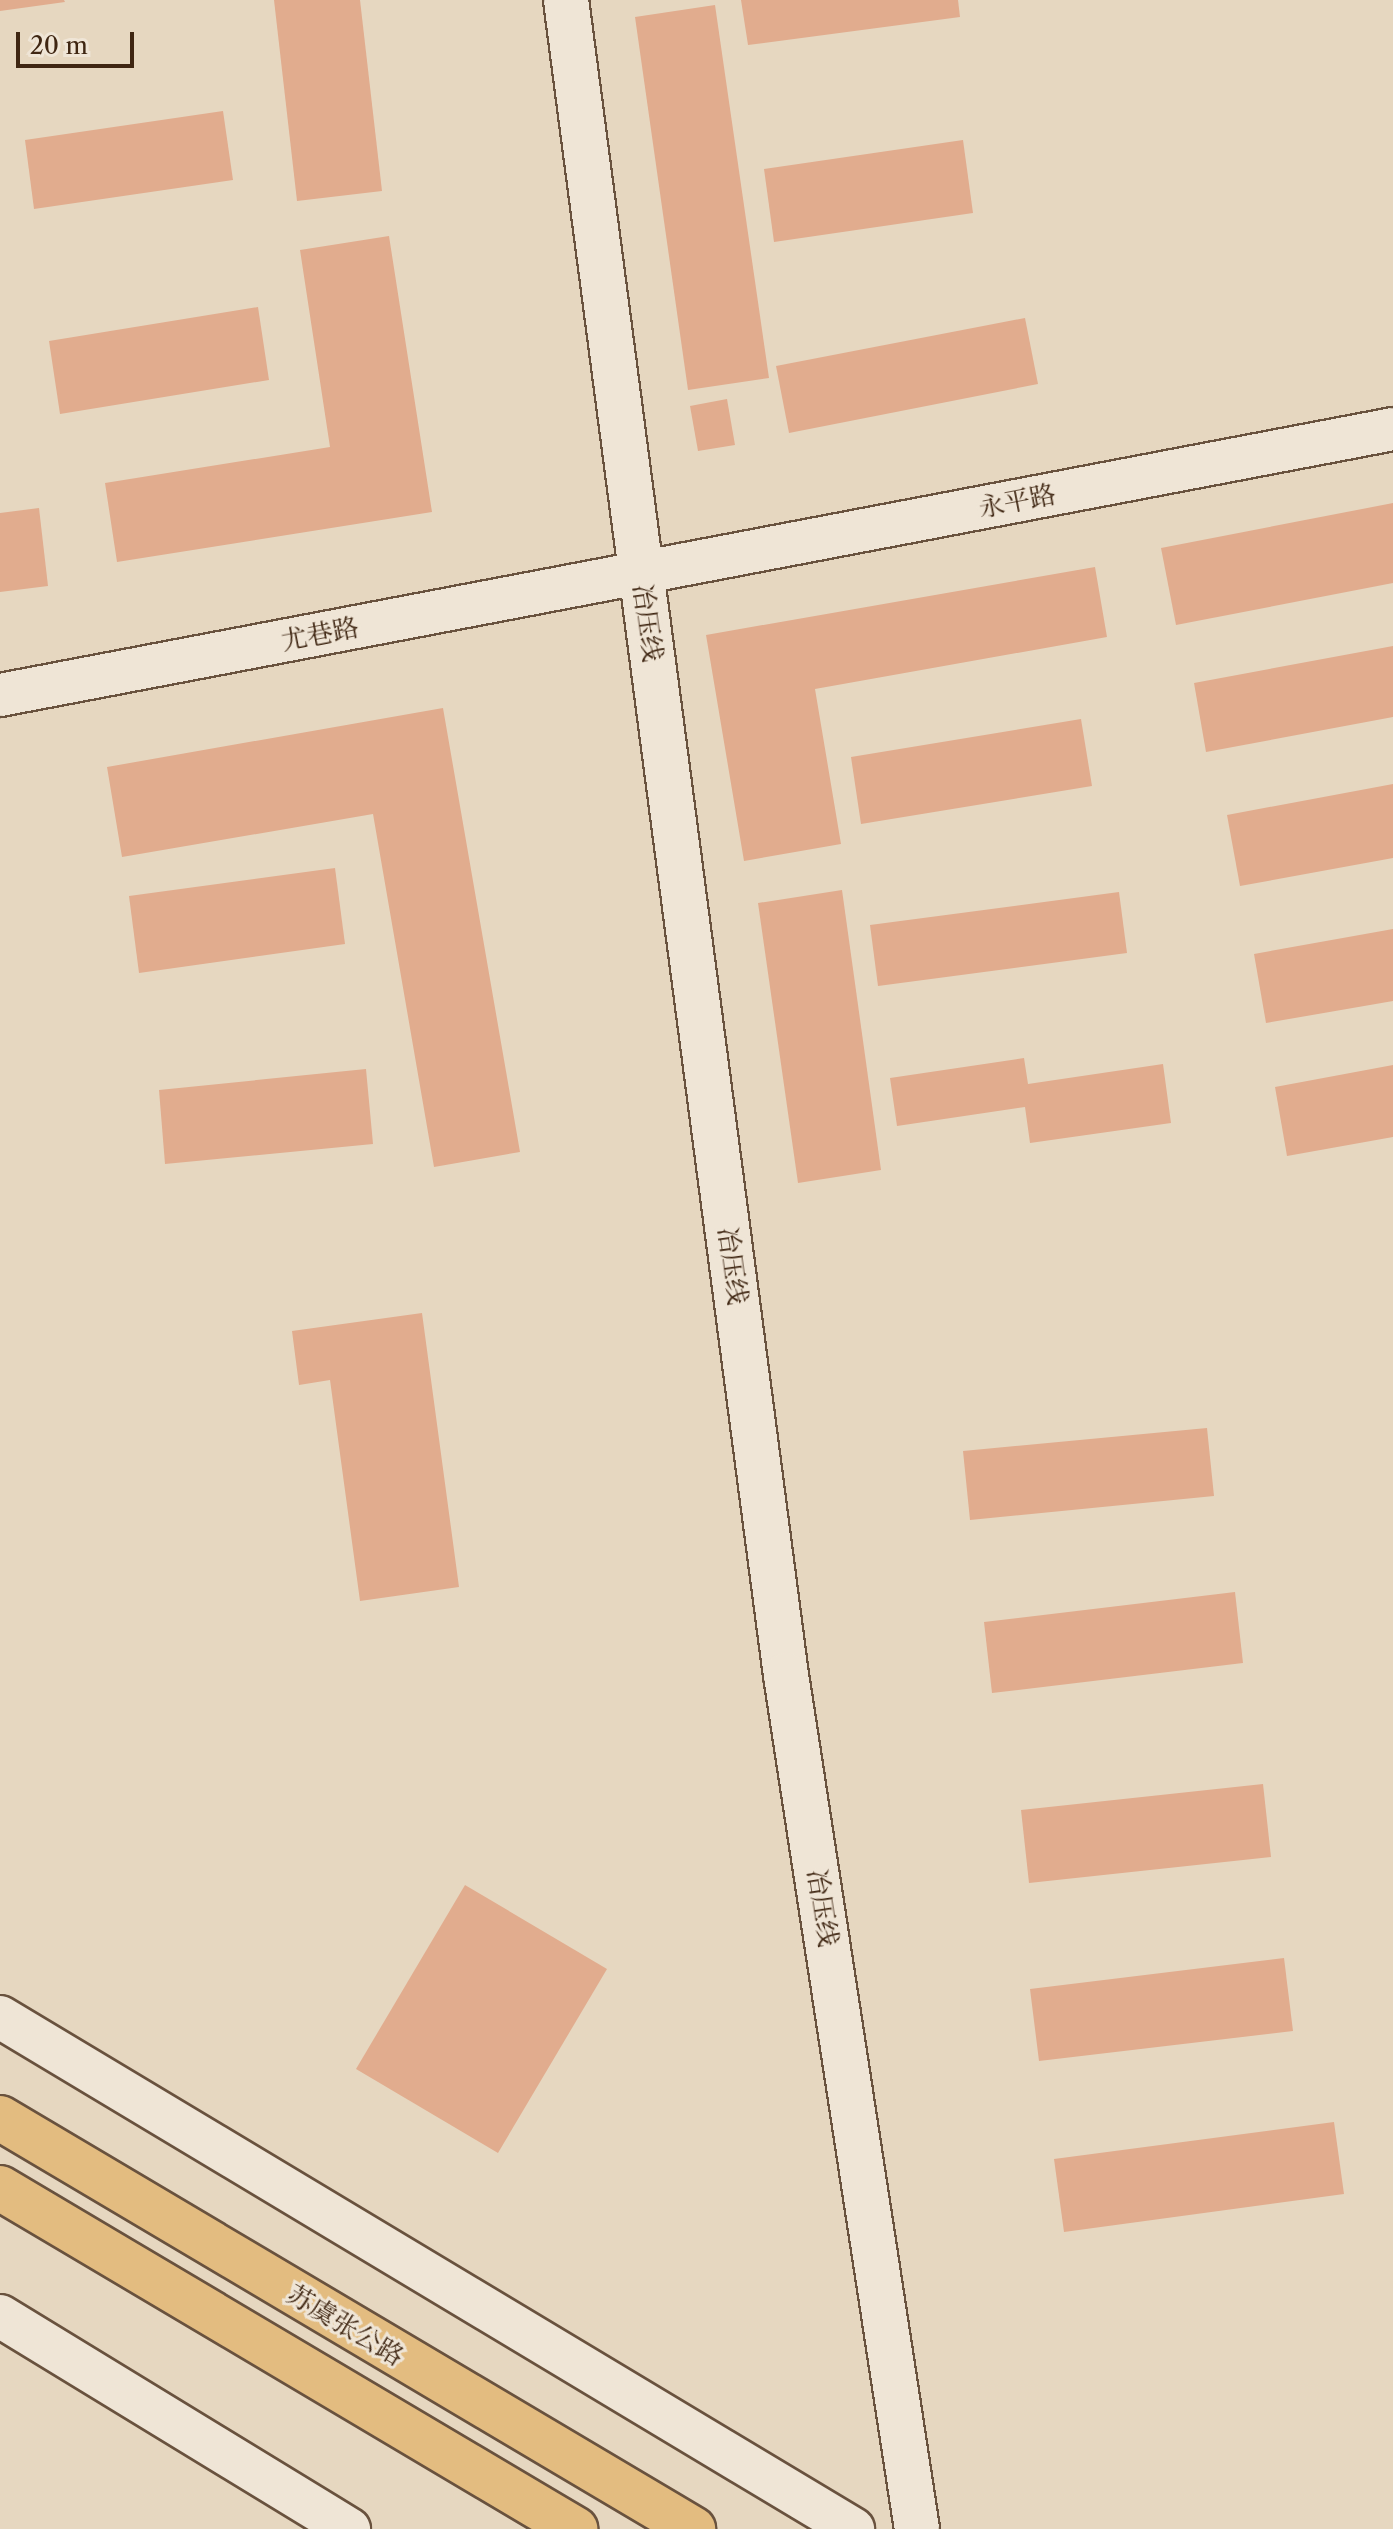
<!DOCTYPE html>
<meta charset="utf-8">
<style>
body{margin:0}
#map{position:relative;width:1393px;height:2529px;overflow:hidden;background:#e6d7c0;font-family:"Libre Caslon Text","Noto Serif SC",serif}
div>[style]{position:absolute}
.building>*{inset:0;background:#e1ac8e}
.roads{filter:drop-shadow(2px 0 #69523e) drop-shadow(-2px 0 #69523e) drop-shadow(0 2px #69523e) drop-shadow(0 -2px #69523e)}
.tertiary>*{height:42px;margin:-21px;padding:0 21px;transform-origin:21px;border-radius:21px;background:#efe5d6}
.secondary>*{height:44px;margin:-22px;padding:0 22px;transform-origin:22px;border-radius:22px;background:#efe5d6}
.trunk>*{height:44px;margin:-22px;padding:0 22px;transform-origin:22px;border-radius:22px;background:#e3bc80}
span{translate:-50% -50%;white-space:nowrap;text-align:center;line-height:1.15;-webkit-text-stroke:6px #efe5d6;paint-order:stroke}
.street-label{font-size:26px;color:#3f2612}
.scale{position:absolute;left:16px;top:32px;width:118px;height:36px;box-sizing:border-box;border:4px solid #3f2612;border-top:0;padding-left:10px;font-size:24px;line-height:28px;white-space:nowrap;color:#3f2612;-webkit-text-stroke:6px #efe5d6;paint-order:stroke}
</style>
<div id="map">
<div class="building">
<div style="clip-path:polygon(0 0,64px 0,65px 2px,0 11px)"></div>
<div style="clip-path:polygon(274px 0,360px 0,382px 191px,297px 201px)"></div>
<div style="clip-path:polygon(741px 0,958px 0,960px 17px,748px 45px)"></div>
<div style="clip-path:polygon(715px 5px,769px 378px,688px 390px,635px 17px)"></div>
<div style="clip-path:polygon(223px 111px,233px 180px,34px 209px,25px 140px)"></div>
<div style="clip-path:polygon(963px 140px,973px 213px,774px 242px,764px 169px)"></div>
<div style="clip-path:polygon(389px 236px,432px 512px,117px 562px,105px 483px,330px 447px,300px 250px)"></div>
<div style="clip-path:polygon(258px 307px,269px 380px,60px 414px,49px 341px)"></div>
<div style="clip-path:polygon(1025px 318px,1038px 384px,789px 433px,776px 366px)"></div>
<div style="clip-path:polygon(727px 399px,735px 445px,698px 451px,690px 406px)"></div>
<div style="clip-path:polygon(1393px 503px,1393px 583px,1176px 625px,1161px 548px)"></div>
<div style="clip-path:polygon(39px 508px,48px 586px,0 592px,0 513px)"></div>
<div style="clip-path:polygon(1095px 567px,1107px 637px,815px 689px,841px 844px,744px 861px,706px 635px)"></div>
<div style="clip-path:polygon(1393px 646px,1393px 717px,1206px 752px,1194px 683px)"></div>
<div style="clip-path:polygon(443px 708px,520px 1152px,434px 1167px,373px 814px,122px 857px,107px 767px)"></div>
<div style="clip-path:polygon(1081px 719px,1092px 786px,861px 824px,851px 757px)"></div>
<div style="clip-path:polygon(1393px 784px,1393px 858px,1240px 886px,1227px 815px)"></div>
<div style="clip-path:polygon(335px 868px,345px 944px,139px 973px,129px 896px)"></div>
<div style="clip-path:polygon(842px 890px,881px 1170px,798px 1183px,758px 903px)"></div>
<div style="clip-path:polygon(1119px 892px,1127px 953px,878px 986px,870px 925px)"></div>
<div style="clip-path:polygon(1393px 929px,1393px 1001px,1266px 1023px,1254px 954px)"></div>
<div style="clip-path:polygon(1024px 1058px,1028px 1084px,1163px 1064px,1171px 1123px,1030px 1143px,1025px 1107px,897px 1126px,890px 1078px)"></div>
<div style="clip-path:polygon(1393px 1065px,1393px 1137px,1287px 1156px,1275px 1087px)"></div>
<div style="clip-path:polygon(366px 1069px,373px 1144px,165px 1164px,159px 1090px)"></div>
<div style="clip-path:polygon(422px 1313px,459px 1587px,360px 1601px,330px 1380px,299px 1385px,292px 1331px)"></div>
<div style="clip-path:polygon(1207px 1428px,1214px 1496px,970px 1520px,963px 1451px)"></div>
<div style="clip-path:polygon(1235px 1592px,1243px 1663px,992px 1693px,984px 1622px)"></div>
<div style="clip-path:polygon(1263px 1784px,1271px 1857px,1029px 1883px,1021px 1810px)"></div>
<div style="clip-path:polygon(465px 1885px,607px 1969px,498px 2153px,356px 2069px)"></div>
<div style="clip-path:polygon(1284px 1958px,1293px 2031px,1039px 2061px,1030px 1989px)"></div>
<div style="clip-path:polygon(1334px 2122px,1344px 2194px,1064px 2232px,1054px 2159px)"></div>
</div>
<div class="roads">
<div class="tertiary">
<div style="left:0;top:695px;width:1418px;rotate:-10.81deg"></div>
<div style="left:0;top:2017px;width:995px;rotate:30.97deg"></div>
<div style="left:0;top:2316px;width:409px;rotate:31.4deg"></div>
</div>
<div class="secondary">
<div style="left:566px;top:0;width:1689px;rotate:82.52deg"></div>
<div style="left:786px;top:1675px;width:864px;rotate:81.28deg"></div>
</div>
<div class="trunk">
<div style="left:0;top:2118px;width:806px;rotate:30.67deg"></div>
<div style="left:0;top:2188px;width:669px;rotate:30.67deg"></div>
</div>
</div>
<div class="street-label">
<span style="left:1017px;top:502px;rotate:-11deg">永平路</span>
<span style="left:647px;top:623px;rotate:82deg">冶压线</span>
<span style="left:320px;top:635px;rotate:-11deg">尤巷路</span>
<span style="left:732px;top:1266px;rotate:82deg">冶压线</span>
<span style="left:822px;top:1908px;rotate:81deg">冶压线</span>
<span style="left:345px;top:2326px;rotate:31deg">苏虞张公路</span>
</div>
<div class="scale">20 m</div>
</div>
